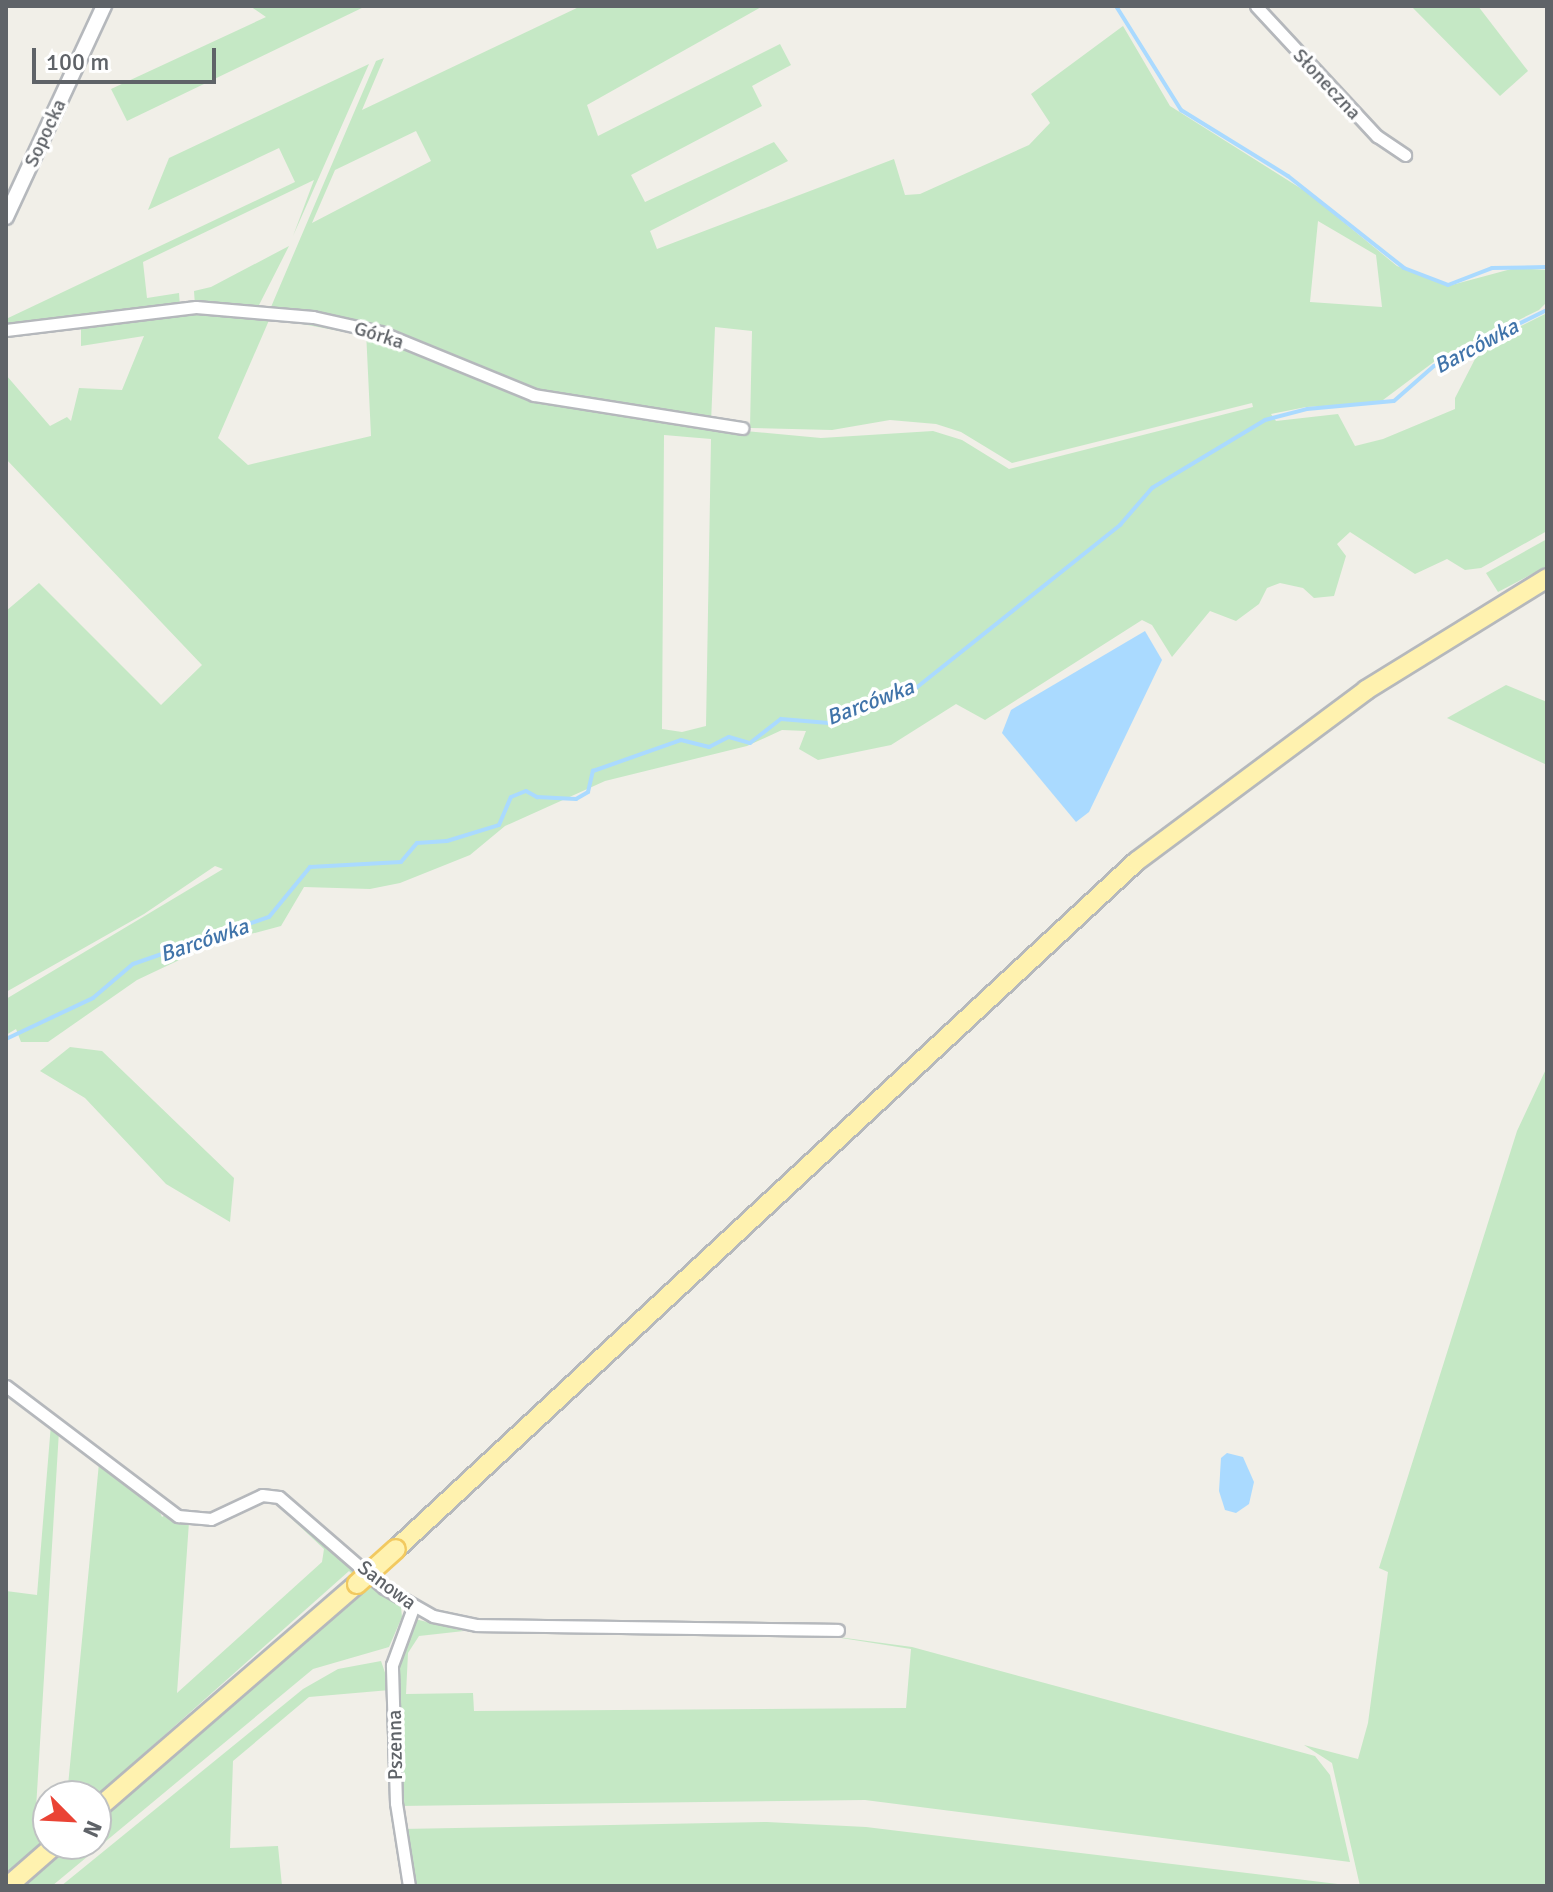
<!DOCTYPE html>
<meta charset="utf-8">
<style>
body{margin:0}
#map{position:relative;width:1553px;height:1892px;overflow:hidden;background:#f1efe8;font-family:Signika,sans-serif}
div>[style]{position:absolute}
.green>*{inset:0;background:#c5e8c5}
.water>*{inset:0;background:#aadaff}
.stream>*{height:4px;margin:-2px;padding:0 2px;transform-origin:2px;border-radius:2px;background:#aadaff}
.roads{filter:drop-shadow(2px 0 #b5b8bc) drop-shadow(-2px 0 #b5b8bc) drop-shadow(0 2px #b5b8bc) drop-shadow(0 -2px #b5b8bc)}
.minor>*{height:11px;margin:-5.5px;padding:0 5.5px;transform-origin:5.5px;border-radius:5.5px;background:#fff}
.tertiary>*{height:14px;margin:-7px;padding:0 7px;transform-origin:7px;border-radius:7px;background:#fff}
.primary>*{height:18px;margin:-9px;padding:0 9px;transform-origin:9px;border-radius:9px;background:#fff2af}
.bridges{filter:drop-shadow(2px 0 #f2c960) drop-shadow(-2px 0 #f2c960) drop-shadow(0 2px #f2c960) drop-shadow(0 -2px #f2c960)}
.primary-bridge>*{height:18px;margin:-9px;padding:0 9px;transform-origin:9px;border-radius:9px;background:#fff2af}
span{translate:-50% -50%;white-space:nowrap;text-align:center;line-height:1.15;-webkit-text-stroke:7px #fff;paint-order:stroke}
.street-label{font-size:20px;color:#5f6368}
.water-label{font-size:22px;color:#4174aa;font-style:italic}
.frame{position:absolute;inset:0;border:8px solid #5f6368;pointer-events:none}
.north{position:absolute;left:32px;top:1780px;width:80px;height:80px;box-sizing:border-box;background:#fff;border:2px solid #bfc1c3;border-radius:50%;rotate:114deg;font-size:22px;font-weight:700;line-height:32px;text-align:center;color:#5f6368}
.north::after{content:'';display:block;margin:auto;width:28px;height:36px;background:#ea4335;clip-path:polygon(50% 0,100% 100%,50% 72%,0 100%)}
.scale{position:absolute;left:32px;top:48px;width:184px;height:36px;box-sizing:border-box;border:4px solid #5f6368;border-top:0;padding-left:10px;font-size:24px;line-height:28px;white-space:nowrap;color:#5f6368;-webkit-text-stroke:6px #fff;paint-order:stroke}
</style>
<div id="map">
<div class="green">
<div style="clip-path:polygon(250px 6px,366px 6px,127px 121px,111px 89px,266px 17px)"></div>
<div style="clip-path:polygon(evenodd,581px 6px,763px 6px,587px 105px,598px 136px,780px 44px,791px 65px,752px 86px,762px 106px,631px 175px,645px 202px,774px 142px,788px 161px,650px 231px,657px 249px,894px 159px,905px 195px,920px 194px,1029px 145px,1050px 123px,1031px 94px,1123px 26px,1170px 106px,1308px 193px,1397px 266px,1448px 286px,1515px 268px,1547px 270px,1547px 302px,1539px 310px,1435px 361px,1379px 403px,1306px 407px,1271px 414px,1276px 421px,1338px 414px,1355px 446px,1383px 439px,1455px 409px,1455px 398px,1475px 359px,1501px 336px,1547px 313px,1547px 531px,1481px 568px,1465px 570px,1447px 559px,1415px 574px,1350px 532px,1337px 544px,1346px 556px,1334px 596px,1314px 598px,1303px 588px,1280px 583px,1267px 588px,1259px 604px,1236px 621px,1210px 611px,1172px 657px,1152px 625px,1142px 620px,985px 720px,956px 704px,891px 745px,818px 760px,799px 749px,806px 731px,782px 730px,747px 746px,605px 781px,505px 826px,470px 855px,400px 883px,370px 889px,304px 887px,281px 926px,213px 944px,137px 980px,48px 1042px,21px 1042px,16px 1029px,6px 1035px,6px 999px,223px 869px,215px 866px,144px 914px,6px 992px,6px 611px,39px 583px,161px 705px,202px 665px,6px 459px,6px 375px,50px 426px,67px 417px,71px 421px,79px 388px,122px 390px,144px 336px,81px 346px,81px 323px,204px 310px,351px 327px,350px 333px,270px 318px,218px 438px,248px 465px,371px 436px,366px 331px,373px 327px,271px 307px,376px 61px,384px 58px,362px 110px,581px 6px,416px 131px,431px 161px,312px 223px,335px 170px,416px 131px,581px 6px,1318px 221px,1376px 255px,1382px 307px,1310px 302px,1318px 221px,581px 6px,715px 327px,752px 331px,750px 428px,832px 430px,890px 420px,936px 424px,961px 432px,1012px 463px,1252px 403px,1253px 407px,1009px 469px,962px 440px,933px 431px,821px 438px,680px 425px,541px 400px,482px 380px,482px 374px,554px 395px,711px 423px,715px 327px,581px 6px,664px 435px,711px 439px,706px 726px,682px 732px,662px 729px,664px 435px)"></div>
<div style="clip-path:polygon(1411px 6px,1478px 6px,1528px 71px,1500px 96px)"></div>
<div style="clip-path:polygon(369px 64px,293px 236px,314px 180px,143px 262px,147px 298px,179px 293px,180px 307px,6px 327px,6px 319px,295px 182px,279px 148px,148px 210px,169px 158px)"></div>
<div style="clip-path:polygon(289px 246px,258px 307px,195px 306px,194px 291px,211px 287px)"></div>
<div style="clip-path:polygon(1547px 539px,1547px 566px,1498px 592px,1486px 573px)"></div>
<div style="clip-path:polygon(1506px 685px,1547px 702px,1547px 765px,1447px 718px)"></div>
<div style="clip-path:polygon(70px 1047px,102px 1051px,234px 1178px,230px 1222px,166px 1184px,85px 1098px,40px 1071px)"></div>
<div style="clip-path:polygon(1547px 1067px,1547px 1886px,1360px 1886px,1332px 1763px,1304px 1745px,1358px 1759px,1368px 1723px,1388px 1572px,1379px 1568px,1517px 1131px)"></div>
<div style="clip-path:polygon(51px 1424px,59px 1431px,35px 1825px,48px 1814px,48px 1838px,6px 1875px,6px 1591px,37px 1595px)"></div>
<div style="clip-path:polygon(99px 1463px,157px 1506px,162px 1517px,168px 1513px,189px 1522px,177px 1693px,322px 1562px,324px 1549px,293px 1520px,297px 1517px,401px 1607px,402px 1617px,389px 1647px,313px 1669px,52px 1886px,22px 1886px,71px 1844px,96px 1844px,96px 1823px,368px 1589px,349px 1571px,96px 1796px,67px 1796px)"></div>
<div style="clip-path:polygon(415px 1619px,464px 1631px,419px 1636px,408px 1653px,406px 1694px,473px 1693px,474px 1711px,906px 1708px,911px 1649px,816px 1634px,912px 1647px,1315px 1756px,1330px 1775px,1350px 1862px,865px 1800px,399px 1806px,397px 1675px)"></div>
<div style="clip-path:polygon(381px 1661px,391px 1690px,396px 1836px,388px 1769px,390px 1690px,309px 1697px,233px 1761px,230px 1848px,278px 1846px,282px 1886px,61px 1886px,303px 1689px,338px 1669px)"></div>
<div style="clip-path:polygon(767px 1822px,866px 1827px,1354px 1886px,411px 1886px,401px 1829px)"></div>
</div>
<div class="water">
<div style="clip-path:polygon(1145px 631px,1162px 660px,1089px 812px,1076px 822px,1002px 733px,1011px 710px)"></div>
<div style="clip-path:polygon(1227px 1453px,1243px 1457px,1254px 1482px,1249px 1504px,1236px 1513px,1225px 1510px,1219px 1491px,1221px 1458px)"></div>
</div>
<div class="stream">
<div style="left:1116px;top:6px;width:123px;rotate:58deg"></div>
<div style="left:1181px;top:110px;width:126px;rotate:31.7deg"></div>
<div style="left:1288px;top:176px;width:148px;rotate:38.4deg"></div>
<div style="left:1404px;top:268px;width:47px;rotate:21.1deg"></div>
<div style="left:1448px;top:285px;width:47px;rotate:-21.1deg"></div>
<div style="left:1492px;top:268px;width:55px;rotate:-1deg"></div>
<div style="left:6px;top:1039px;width:96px;rotate:-25.2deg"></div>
<div style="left:93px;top:998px;width:52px;rotate:-40.4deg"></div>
<div style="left:133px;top:964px;width:144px;rotate:-19.1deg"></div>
<div style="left:269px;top:917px;width:65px;rotate:-50.6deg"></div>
<div style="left:310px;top:867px;width:91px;rotate:-3.1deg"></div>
<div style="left:401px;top:862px;width:25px;rotate:-50deg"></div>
<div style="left:417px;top:843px;width:30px;rotate:-4deg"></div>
<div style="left:447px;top:841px;width:54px;rotate:-17.1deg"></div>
<div style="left:499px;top:825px;width:30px;rotate:-67deg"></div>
<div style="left:511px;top:797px;width:16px;rotate:-22deg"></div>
<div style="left:526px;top:791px;width:13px;rotate:29deg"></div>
<div style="left:537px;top:797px;width:39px;rotate:3deg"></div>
<div style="left:576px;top:799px;width:14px;rotate:-30deg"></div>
<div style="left:588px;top:792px;width:22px;rotate:-77deg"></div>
<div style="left:593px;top:771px;width:93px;rotate:-19.4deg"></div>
<div style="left:681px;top:740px;width:29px;rotate:14deg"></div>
<div style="left:709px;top:747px;width:22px;rotate:-27deg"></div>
<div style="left:729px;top:737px;width:22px;rotate:16deg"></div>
<div style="left:750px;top:743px;width:39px;rotate:-38deg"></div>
<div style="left:781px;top:719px;width:48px;rotate:4.8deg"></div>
<div style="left:829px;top:723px;width:88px;rotate:-20.7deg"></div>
<div style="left:911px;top:692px;width:268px;rotate:-38.6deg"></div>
<div style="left:1120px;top:525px;width:49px;rotate:-49.1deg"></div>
<div style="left:1152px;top:488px;width:132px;rotate:-31deg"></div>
<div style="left:1265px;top:420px;width:43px;rotate:-14.7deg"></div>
<div style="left:1307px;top:409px;width:87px;rotate:-5.3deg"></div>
<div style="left:1394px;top:401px;width:53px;rotate:-41.2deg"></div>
<div style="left:1434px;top:366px;width:126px;rotate:-26.4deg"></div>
</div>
<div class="roads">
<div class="minor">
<div style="left:1256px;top:6px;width:178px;rotate:47.1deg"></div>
<div style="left:1377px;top:136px;width:34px;rotate:34deg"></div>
<div style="left:6px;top:330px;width:191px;rotate:-6.9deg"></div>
<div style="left:196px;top:307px;width:117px;rotate:4.9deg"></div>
<div style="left:313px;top:317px;width:69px;rotate:12.6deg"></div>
<div style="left:380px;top:332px;width:166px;rotate:22.2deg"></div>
<div style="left:534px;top:395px;width:211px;rotate:9deg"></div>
<div style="left:6px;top:1386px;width:216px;rotate:37.1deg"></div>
<div style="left:178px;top:1516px;width:33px;rotate:5deg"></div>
<div style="left:211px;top:1519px;width:56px;rotate:-25.2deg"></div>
<div style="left:262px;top:1495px;width:17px;rotate:7deg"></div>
<div style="left:279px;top:1497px;width:139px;rotate:40.9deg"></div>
<div style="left:384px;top:1588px;width:56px;rotate:29.7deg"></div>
<div style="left:433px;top:1616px;width:45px;rotate:11.6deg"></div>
<div style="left:477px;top:1625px;width:361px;rotate:0.8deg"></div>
<div style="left:409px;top:1886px;width:84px;rotate:-98.9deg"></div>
<div style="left:396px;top:1803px;width:138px;rotate:-91.7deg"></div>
<div style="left:392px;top:1665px;width:61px;rotate:-69.8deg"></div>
</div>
<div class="tertiary">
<div style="left:6px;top:217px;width:233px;rotate:-65.1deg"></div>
</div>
<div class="primary">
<div style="left:396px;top:1549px;width:1011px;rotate:-42.88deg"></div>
<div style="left:1137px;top:861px;width:286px;rotate:-36.7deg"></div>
<div style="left:1366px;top:690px;width:213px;rotate:-31.7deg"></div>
<div style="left:96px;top:1810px;width:345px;rotate:-40.9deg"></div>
<div style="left:8px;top:1886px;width:64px;rotate:-41.2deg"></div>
</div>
</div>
<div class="bridges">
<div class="primary-bridge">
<div style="left:357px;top:1584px;width:52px;rotate:-41.9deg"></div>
</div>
</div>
<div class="street-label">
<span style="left:1327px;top:84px;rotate:47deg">Słoneczna</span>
<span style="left:45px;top:133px;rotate:-65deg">Sopocka</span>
<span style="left:379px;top:335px;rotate:18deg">Górka</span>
<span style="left:387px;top:1585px;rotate:37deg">Sanowa</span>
<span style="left:395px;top:1745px;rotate:-91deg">Pszenna</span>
</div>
<div class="water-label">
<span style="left:1476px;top:346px;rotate:-28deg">Barcówka</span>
<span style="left:870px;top:702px;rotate:-21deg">Barcówka</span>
<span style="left:204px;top:940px;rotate:-19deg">Barcówka</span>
</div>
<div class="frame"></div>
<div class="north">N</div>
<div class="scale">100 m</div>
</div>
